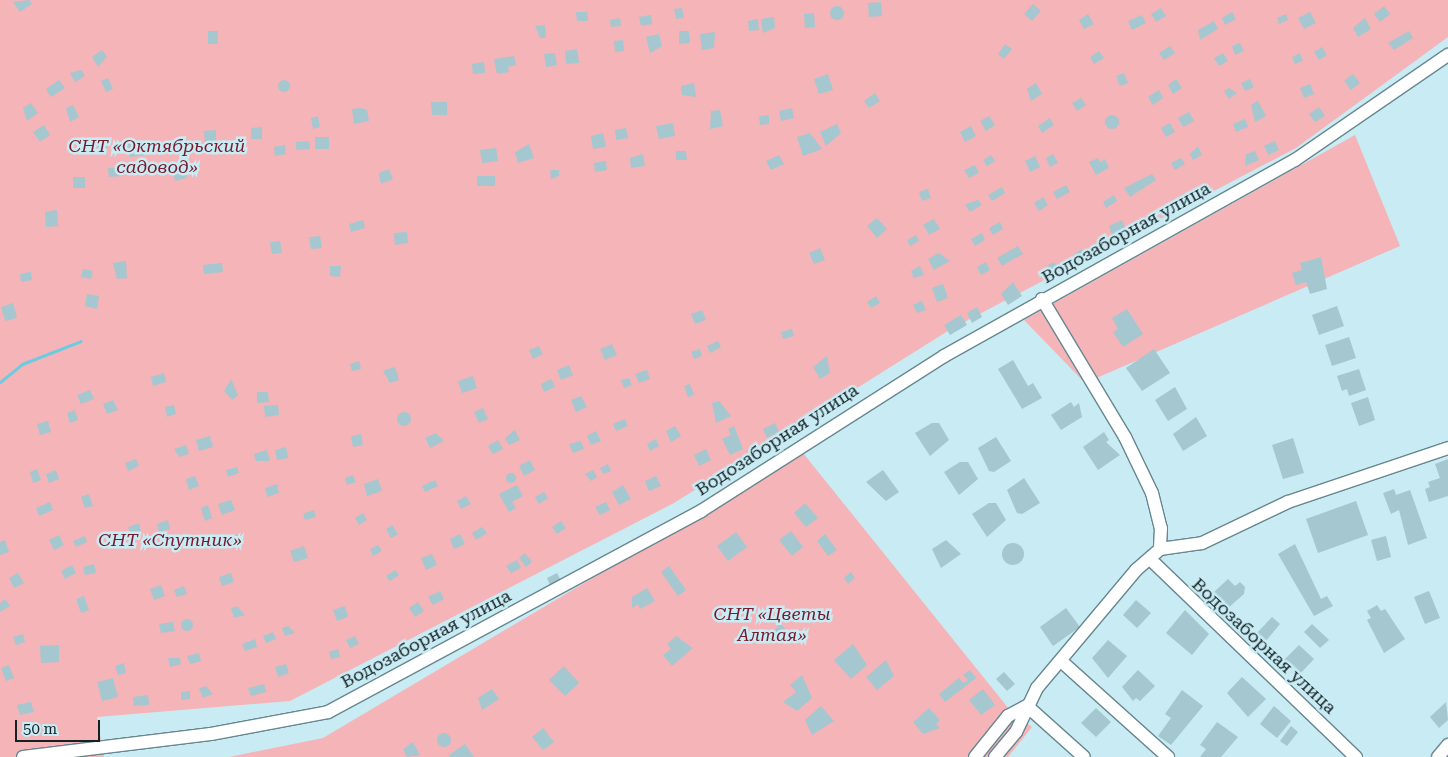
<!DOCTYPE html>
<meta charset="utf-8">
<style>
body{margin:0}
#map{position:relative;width:1448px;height:757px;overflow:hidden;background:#c8ebf4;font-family:"Roboto Serif",serif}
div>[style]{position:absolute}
.green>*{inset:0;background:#f5b4b8}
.stream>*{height:3px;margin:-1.5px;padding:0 1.5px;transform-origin:1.5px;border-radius:1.5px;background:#6bcbe0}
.building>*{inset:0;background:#a5c7cf}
.round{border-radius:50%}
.roads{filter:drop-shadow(1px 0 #67878f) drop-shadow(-1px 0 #67878f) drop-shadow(0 1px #67878f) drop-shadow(0 -1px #67878f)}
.minor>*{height:12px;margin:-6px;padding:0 6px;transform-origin:6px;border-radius:6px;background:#fff}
span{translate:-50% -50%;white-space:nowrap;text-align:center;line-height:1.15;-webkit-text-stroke:5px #c8ebf4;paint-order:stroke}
.park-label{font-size:18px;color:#771b2c;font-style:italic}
.street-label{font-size:18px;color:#152225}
.scale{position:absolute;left:15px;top:720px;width:85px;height:22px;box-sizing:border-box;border:2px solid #152225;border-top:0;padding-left:6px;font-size:15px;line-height:18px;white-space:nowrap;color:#152225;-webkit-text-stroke:4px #c8ebf4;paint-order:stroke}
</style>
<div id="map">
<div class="green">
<div style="clip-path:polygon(0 0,1448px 0,1448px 37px,1296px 148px,951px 329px,674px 503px,290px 701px,97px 717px,104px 757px,0 757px)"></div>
<div style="clip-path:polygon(1355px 135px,1400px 246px,1085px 383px,1024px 320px)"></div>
<div style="clip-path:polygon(803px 453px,1009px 709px,1032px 727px,1008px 757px,229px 757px,323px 738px)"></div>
</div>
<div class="stream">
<div style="left:0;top:382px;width:28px;rotate:-39deg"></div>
<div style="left:22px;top:364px;width:63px;rotate:-21.3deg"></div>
</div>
<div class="building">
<div style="clip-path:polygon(29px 0,32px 4px,20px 12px,13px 2px)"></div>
<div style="clip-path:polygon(881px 2px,882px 16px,869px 17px,868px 3px)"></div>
<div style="clip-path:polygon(1033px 4px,1041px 11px,1032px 21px,1024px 14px)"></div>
<div style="clip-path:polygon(1384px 6px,1390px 14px,1380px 22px,1374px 14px)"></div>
<div class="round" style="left:830px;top:6px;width:14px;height:14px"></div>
<div style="clip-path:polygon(682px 8px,684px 18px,676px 19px,674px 9px)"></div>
<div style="clip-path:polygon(1161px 8px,1166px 16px,1156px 22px,1151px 14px)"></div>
<div style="clip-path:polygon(576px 12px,587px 12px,588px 21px,577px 21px)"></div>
<div style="clip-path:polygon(1232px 12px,1236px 19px,1225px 25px,1222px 18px)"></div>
<div style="clip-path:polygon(1310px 12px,1316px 23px,1304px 29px,1298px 18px)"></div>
<div style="clip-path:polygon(814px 13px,815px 27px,805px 28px,804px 14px)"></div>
<div style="clip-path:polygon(1088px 14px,1094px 24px,1084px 29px,1079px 20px)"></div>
<div style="clip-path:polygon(1286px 14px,1288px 20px,1279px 24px,1277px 18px)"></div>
<div style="clip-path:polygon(651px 15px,652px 24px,641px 26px,639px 17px)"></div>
<div style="clip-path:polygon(1142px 15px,1146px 23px,1132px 30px,1128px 21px)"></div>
<div style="clip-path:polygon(774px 17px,775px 28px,763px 33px,761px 19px)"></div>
<div style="clip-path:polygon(620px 18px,621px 26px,611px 27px,610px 20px)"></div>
<div style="clip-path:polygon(1365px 18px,1371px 29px,1358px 37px,1353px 28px)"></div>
<div style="clip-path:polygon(758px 19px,759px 30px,749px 31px,748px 21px)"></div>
<div style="clip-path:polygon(1214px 21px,1218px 29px,1200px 40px,1198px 30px)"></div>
<div style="clip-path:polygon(545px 25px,546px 38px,540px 38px,535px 26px)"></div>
<div style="clip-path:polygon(208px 31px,218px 31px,218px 44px,208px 44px)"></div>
<div style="clip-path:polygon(679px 31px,689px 31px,690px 43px,679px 44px)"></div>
<div style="clip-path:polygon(1409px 31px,1413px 38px,1394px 50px,1388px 43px)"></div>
<div style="clip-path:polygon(715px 32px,714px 48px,702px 50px,700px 34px)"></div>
<div style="clip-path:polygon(659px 34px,662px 46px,650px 53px,646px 37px)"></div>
<div style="clip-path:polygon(623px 40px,624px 51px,615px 52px,614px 41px)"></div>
<div style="clip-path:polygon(1240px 43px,1244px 51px,1235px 55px,1232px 46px)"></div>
<div style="clip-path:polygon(1005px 44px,1012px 49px,1004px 59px,998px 54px)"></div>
<div style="clip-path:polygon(1170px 46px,1175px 53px,1164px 60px,1159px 53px)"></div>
<div style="clip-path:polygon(1322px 47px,1327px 55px,1319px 60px,1314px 52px)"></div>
<div style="clip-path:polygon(577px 49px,579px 63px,566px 64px,565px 51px)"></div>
<div style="clip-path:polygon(102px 50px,107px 57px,98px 67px,92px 57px)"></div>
<div style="clip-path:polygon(1099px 51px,1104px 58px,1094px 64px,1090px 57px)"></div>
<div style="clip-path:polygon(555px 53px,557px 65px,546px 67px,544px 54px)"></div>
<div style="clip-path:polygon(1223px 53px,1228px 61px,1219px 66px,1214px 58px)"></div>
<div style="clip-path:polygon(1300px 53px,1303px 61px,1295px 64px,1292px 57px)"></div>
<div style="clip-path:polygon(514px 56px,516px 65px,508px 67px,509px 72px,497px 74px,494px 59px)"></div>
<div style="clip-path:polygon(484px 62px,485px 73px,473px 74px,472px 64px)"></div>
<div style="clip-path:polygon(81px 70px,85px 76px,75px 82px,70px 73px)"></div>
<div style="clip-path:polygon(1124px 73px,1128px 83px,1120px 86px,1116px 76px)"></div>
<div style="clip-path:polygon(828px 74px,833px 90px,819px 94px,814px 79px)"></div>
<div style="clip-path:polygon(1353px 74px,1360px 83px,1351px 90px,1344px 81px)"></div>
<div style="clip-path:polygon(108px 78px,113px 89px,106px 92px,101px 81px)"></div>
<div style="clip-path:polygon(1176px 79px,1182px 88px,1173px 94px,1168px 85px)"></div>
<div style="clip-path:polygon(1250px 79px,1254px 87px,1245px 91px,1241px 83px)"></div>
<div class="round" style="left:278px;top:80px;width:12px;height:12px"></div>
<div style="clip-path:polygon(59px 80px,65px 88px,51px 97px,46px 89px)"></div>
<div style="clip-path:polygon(694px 83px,696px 97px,682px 95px,681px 86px)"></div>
<div style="clip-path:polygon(1036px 83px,1042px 94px,1031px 101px,1027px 89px)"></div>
<div style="clip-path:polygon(1310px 84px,1314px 94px,1304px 98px,1300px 88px)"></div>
<div style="clip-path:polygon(1229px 88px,1237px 93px,1229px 99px,1224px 91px)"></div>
<div style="clip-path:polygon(1159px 90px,1163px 98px,1153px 105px,1148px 97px)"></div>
<div style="clip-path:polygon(875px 93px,880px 101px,869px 108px,864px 101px)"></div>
<div style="clip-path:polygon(1081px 98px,1086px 105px,1077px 111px,1072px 103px)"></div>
<div style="clip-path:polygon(1258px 101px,1266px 116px,1255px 122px,1251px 105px)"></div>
<div style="clip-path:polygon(431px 102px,447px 102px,447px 115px,432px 115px)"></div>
<div style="clip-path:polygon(31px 103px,38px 113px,27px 121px,23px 108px)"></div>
<div style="clip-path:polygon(73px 105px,79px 117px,70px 122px,66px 108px)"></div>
<div style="clip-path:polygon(1319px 107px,1325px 116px,1315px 122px,1309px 114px)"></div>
<div style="clip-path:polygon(361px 108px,367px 110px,369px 121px,354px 124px,352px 109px)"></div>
<div style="clip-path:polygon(792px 108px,794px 118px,781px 121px,779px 111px)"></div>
<div style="clip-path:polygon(720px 110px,723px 126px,710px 129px,711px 111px)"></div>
<div style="clip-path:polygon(1189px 112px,1194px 121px,1183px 127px,1178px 118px)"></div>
<div style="clip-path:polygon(769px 115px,769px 124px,760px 125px,759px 116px)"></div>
<div class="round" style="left:1105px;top:115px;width:14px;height:14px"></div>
<div style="clip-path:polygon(318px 116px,320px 127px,313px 129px,311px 118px)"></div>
<div style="clip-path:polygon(989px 116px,995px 125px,986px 131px,980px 121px)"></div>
<div style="clip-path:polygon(1050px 118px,1054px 125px,1042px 133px,1038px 126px)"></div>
<div style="clip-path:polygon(1245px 119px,1248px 127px,1236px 132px,1233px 124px)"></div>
<div style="clip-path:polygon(673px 123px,675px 136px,659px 139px,656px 126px)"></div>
<div style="clip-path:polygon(1170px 123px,1175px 132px,1166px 137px,1161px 128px)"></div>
<div style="clip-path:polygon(837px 124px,841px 133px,826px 146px,820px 132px)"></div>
<div style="clip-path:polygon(44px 125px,50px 135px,40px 142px,33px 132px)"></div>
<div style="clip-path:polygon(971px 126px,976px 136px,965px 142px,960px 132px)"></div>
<div style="clip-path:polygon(262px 127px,262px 139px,251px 139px,251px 128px)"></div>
<div style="clip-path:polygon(626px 128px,628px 138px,616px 140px,615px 130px)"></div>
<div style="clip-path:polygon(216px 130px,216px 143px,205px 144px,204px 131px)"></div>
<div style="clip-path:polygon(603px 133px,606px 147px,593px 149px,591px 136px)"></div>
<div style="clip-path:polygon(810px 133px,822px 149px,803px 156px,797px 137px)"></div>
<div style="clip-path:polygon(315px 137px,329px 137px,329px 149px,315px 149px)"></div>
<div style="clip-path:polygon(309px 141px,310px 149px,296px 150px,296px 142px)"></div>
<div style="clip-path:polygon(1275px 141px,1279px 150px,1268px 155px,1264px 146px)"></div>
<div style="clip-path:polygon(98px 142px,108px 145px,107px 152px,98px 152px)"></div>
<div style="clip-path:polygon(143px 142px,145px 155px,130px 157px,128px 144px)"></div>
<div style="clip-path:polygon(160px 142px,161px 153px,148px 154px,147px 143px)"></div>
<div style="clip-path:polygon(529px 144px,534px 158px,518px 163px,515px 152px)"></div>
<div style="clip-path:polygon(285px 145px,286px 154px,275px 156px,274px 147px)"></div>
<div style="clip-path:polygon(1198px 146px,1202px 155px,1193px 160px,1190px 154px)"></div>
<div style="clip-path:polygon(496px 148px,498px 161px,482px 163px,480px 150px)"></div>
<div style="clip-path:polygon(676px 151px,686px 151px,687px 160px,676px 160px)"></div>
<div style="clip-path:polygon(1255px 151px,1259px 160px,1245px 166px,1246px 154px)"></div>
<div style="clip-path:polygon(643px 154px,645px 166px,631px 168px,630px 158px)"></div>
<div style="clip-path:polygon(1053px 154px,1058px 163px,1050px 167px,1046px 158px)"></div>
<div style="clip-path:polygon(779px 155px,784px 164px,771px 170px,766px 161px)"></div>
<div style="clip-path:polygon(991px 155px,995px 161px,987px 166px,983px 160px)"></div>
<div style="clip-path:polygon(1035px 156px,1040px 167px,1030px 172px,1025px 161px)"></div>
<div style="clip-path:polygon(1098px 158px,1100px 162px,1105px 159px,1109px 168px,1096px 175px,1089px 162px)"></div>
<div style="clip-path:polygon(1181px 158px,1185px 164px,1175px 170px,1171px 163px)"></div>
<div style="clip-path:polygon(606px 161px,607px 170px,595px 172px,594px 163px)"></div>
<div style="clip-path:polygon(184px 165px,187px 178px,175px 181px,172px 167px)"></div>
<div style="clip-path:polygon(975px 165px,979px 173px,969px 178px,964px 170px)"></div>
<div style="clip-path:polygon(122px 167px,123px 176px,109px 177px,108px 168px)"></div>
<div style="clip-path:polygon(389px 169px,393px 179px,381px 184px,379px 173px)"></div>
<div style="clip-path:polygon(550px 170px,559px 170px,559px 176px,551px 179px)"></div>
<div style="clip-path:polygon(1152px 174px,1156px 180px,1130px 197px,1124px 188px)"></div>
<div style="clip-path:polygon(477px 176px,495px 176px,495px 186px,477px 186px)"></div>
<div style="clip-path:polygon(73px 177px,85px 177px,85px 188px,73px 188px)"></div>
<div style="clip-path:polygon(1066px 185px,1070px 192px,1057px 199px,1053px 192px)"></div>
<div style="clip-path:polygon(1002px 187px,1005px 193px,992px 201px,988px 195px)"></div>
<div style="clip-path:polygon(928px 189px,931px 198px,922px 201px,919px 192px)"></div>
<div style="clip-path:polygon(1114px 195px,1117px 201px,1106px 208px,1103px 202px)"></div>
<div style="clip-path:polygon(1043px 197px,1048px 205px,1039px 211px,1034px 203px)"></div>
<div style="clip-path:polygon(978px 200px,982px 205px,970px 212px,965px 204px)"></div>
<div style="clip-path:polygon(57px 210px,58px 226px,46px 227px,45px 212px)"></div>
<div style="clip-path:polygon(877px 218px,887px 229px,877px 238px,867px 226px)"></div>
<div style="clip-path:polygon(934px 219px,940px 229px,929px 235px,923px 225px)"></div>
<div style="clip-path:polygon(363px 220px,365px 228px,351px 232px,349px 224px)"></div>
<div style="clip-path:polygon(1122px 220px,1130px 240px,1116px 246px,1109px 226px)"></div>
<div style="clip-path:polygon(1000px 222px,1003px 229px,993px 235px,989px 228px)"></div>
<div style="clip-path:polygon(407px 232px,408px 243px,395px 245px,394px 233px)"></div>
<div style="clip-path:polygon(982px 233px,985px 240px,975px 246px,971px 239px)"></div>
<div style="clip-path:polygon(916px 235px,919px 241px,910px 246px,907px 240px)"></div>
<div style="clip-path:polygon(320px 236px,322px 248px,311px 249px,309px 237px)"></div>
<div style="clip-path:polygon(280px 241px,282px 253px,272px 254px,270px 242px)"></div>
<div style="clip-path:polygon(1018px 246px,1023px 254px,1002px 266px,997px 258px)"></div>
<div style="clip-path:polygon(820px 248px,825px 260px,814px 264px,809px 253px)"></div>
<div style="clip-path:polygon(1082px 249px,1093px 260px,1079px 265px,1073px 255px)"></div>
<div style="clip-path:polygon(939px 253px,950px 261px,934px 270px,928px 259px)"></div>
<div style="clip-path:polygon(1321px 257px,1327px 289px,1310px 294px,1306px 282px,1296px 285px,1292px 273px,1302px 270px,1300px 263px)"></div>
<div style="clip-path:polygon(126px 261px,127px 278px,117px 279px,113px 263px)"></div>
<div style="clip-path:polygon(986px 262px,990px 270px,981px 275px,977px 267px)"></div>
<div class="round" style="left:1047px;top:263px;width:12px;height:12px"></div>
<div style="clip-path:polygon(222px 263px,223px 272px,204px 274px,203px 265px)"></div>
<div style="clip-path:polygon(330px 266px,341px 266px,340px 277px,330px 276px)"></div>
<div style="clip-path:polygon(920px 266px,924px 275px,914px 278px,911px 271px)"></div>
<div style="clip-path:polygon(83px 269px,93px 271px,91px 279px,81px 277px)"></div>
<div style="clip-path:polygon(31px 272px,32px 280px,21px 282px,20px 274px)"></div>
<div style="clip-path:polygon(1013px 282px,1022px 296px,1008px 305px,1001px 294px)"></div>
<div style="clip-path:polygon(943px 284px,948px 298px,937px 302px,932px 288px)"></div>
<div style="clip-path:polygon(87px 294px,99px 296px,97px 309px,85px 306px)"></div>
<div style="clip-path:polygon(876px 296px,880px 303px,871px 308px,867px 302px)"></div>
<div style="clip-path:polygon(922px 301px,926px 310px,917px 313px,913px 305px)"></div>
<div style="clip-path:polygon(13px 303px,17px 318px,5px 321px,1px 307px)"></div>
<div style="clip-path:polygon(1337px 306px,1344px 326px,1319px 335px,1312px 315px)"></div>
<div style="clip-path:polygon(977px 307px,982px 317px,972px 323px,967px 313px)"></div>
<div style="clip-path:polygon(1127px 309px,1143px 334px,1123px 347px,1113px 332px,1118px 329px,1112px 318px)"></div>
<div style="clip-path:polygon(702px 310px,706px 320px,695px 324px,691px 314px)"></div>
<div style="clip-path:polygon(961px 315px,967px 325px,950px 335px,944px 325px)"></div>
<div style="clip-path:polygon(792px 329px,794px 336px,783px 339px,781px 332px)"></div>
<div style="clip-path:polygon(1349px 337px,1356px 358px,1332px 366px,1325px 345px)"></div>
<div style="clip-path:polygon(718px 341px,721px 347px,710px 353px,707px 346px)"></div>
<div style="clip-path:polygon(612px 344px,617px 355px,605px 360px,600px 349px)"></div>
<div style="clip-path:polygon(539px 346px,543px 354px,533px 359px,529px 350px)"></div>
<div style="clip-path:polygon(700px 349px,702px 356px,694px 359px,691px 352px)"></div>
<div style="clip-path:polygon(1154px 349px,1170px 373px,1142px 391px,1126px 368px)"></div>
<div style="clip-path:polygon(827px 356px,830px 373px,820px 379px,813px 367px)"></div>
<div style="clip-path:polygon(1013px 360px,1028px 386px,1033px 383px,1042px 398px,1022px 409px,998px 369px)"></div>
<div style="clip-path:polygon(359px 361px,361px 369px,352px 371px,350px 364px)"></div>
<div style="clip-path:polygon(569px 365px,573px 375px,561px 380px,557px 370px)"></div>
<div style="clip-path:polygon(395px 367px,399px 380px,390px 383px,383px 371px)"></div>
<div style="clip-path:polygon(1359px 369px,1366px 390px,1349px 396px,1347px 389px,1342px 391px,1337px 376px)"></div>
<div style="clip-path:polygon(647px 370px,650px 379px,639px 383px,635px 374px)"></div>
<div style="clip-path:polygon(164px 373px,166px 382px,153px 386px,151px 377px)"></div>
<div style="clip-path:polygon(473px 376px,477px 388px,462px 393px,458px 381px)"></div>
<div style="clip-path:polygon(629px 378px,632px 385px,624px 388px,621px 380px)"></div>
<div style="clip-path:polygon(231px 379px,238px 395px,232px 400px,224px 391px)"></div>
<div style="clip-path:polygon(551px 379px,555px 387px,544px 392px,541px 384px)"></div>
<div style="clip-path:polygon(690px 384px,694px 395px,688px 397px,684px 386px)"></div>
<div style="clip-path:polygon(1175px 387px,1187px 409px,1168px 421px,1155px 400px)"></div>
<div style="clip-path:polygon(90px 390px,94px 399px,81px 404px,77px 395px)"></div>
<div style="clip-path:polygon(257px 392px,268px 392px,269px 402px,257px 403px)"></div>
<div style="clip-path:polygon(581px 396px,587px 407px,576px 412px,571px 400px)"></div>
<div style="clip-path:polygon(1368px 397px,1375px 420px,1359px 426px,1351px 403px)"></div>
<div style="clip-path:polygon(113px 400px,118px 410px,107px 414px,103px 404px)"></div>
<div style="clip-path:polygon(719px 401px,731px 416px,716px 423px,712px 403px)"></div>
<div style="clip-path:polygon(1071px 402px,1074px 407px,1079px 403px,1082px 417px,1061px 430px,1051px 415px)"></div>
<div style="clip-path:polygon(174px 405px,176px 414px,167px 417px,165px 407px)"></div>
<div style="clip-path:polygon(278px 405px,279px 415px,265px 417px,264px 406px)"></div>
<div style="clip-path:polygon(483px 408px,488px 419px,479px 423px,474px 412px)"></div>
<div style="clip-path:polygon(75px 410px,78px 420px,70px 423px,67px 413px)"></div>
<div class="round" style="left:397px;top:412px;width:14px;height:14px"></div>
<div style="clip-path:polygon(1196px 417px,1207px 436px,1183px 451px,1173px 434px)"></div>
<div style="clip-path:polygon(625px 419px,628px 426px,616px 431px,613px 424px)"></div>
<div style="clip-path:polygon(48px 421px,51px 432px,40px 435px,37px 424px)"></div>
<div style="clip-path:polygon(775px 423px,779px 432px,767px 438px,763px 429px)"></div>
<div style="clip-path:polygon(932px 423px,939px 423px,949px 440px,930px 456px,915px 433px)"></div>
<div style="clip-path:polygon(675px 426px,681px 436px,671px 442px,666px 431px)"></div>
<div style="clip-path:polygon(734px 426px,743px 449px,730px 455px,722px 439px,731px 435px,728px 429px)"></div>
<div style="clip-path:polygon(515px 430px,520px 440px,509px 445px,505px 438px)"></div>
<div style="clip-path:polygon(596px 431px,601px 441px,591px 445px,587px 436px)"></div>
<div style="clip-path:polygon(1104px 432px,1109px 440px,1106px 442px,1120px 455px,1098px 470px,1083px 447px)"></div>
<div style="clip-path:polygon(436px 433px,444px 441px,430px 448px,425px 438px)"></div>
<div style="clip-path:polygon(361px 434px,363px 445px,353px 447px,351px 436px)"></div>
<div style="clip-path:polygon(210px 436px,213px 447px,199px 451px,196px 440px)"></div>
<div style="clip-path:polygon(996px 437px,1011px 461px,994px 472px,989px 471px,978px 448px)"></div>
<div style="clip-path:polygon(1293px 438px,1304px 473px,1283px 479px,1272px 445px)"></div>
<div style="clip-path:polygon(656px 439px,659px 446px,650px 451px,647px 444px)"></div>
<div style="clip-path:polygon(498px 440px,503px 449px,493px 454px,488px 446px)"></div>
<div style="clip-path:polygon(581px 441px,584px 449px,573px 453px,569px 444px)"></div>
<div style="clip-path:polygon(186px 445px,189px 454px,179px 457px,174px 449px)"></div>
<div style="clip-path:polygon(286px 447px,288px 458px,277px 460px,275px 450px)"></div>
<div style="clip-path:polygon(706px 449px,711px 460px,699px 466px,694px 455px)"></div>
<div style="clip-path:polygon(267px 450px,270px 461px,256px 461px,254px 454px)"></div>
<div style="clip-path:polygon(136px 459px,139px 466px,128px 471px,125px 463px)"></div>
<div style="clip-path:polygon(1448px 459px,1448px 496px,1429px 502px,1425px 489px,1430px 487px,1428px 482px,1440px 478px,1435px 464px)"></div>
<div style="clip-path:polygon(530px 460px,535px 470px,524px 476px,519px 466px)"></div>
<div style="clip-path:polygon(960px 462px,968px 462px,978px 479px,959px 495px,944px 472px)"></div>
<div style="clip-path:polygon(608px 464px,611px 471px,603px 474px,600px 468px)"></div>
<div style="clip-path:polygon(237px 467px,239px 473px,228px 477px,226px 470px)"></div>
<div style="clip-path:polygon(37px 469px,41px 480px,33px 483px,30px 472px)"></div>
<div style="clip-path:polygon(56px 470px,59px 479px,49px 483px,46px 474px)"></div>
<div style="clip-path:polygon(593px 470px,597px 477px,591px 481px,585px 474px)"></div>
<div style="clip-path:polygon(883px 470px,899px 492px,886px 501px,866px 482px)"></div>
<div class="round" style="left:506px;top:473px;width:10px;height:10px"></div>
<div style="clip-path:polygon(353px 475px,356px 482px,347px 485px,345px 478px)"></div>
<div style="clip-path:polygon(195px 476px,199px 486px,189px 490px,186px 479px)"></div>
<div style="clip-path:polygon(656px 476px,661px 486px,649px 491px,645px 481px)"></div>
<div style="clip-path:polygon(1024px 478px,1040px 503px,1022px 514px,1017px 513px,1007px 490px)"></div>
<div style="clip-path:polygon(378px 479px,382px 491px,367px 496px,364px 484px)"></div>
<div style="clip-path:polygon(435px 480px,438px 486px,425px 492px,422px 486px)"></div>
<div style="clip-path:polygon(277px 484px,279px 493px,267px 497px,265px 488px)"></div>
<div style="clip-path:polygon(517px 485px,523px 496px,512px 502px,516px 508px,509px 512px,499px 494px)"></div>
<div style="clip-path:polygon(623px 485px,631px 499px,619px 505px,612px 492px)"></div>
<div style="clip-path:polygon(1394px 489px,1396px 495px,1410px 490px,1427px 538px,1408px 545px,1399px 510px,1391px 514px,1383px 493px)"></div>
<div style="clip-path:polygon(544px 492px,548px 498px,539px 504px,535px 497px)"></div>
<div style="clip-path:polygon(89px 494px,93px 506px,85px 508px,81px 497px)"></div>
<div style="clip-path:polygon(466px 496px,471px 504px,461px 509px,457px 501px)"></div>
<div style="clip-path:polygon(231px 500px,235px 510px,222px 515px,218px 504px)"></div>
<div style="clip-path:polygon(1356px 501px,1368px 535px,1318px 553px,1306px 519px)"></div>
<div style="clip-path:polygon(50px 502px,53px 510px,39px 516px,36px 508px)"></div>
<div style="clip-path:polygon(606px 502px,610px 510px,600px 515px,595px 507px)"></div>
<div style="clip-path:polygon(805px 503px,818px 518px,806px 527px,794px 513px)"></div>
<div style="clip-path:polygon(989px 503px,996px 503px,1006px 520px,987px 537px,972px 514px)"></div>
<div style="clip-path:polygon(208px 505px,212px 518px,205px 521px,201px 508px)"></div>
<div style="clip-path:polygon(314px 510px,316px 517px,305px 520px,303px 514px)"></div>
<div style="clip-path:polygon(363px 513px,367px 520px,359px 525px,355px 518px)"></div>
<div style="clip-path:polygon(168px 520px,170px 529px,159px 532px,157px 524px)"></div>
<div style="clip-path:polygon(561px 521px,566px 528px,557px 534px,552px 527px)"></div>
<div style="clip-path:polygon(139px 523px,141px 532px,130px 535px,128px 527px)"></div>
<div style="clip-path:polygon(392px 525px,398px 534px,391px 538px,386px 529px)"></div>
<div style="clip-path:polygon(482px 527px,487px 533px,476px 540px,472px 533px)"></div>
<div style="clip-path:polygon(791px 531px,803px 547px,792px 556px,779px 540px)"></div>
<div style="clip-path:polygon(736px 532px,747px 547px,728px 561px,717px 546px)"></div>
<div style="clip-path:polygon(238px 534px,241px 542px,232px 546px,228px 538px)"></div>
<div style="clip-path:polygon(460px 534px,465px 544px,454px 549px,450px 539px)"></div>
<div style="clip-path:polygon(825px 534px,837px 550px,828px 556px,817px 541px)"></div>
<div style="clip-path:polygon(59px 535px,64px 545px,54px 550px,49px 540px)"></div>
<div style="clip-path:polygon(85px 536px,87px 542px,76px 547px,73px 541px)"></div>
<div style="clip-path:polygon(1386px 536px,1391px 557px,1377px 561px,1371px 540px)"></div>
<div style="clip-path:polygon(5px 540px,9px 552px,0 555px,0 542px)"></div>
<div style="clip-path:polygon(946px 540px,961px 554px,941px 568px,932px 549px)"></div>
<div class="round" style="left:1002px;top:543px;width:22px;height:22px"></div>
<div style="clip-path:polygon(1295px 544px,1321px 599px,1327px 596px,1333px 606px,1314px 616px,1278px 554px)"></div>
<div style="clip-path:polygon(378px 545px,382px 551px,373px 556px,370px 549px)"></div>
<div style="clip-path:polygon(304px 546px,308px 558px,294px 562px,290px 551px)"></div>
<div style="clip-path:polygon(525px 553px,532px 562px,526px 567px,519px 558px)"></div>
<div style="clip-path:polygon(432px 554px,437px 565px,426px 570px,421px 558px)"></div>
<div style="clip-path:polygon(517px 560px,521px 568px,511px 573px,506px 566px)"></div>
<div style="clip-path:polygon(94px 564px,96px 573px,85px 575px,83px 567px)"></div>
<div style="clip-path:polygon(72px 565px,76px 573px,65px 579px,61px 571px)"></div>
<div style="clip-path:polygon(669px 566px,686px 590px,678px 596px,661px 572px)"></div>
<div style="clip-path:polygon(395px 570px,399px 575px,390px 581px,386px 576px)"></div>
<div style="clip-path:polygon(851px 572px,855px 578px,848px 584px,844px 578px)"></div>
<div style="clip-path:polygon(18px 573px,24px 583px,14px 588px,9px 578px)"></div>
<div style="clip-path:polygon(231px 573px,234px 582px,222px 586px,219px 577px)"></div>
<div style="clip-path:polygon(557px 573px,560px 579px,550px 585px,547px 578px)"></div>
<div style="clip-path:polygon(1228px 579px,1235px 586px,1240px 582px,1245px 587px,1244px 594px,1227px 609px,1213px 593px)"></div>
<div style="clip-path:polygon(161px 585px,165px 596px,154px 600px,150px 589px)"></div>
<div style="clip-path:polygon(184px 586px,187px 594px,177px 597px,174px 590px)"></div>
<div style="clip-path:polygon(647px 588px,655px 601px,640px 609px,638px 604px,632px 608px,632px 597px)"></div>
<div style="clip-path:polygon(440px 591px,444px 599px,433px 605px,428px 597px)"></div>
<div style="clip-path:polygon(1429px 591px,1440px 618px,1425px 624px,1414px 597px)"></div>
<div style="clip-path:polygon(84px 596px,89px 610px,81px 613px,76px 599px)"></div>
<div style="clip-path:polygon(5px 599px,10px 606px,0 612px,0 603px)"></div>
<div style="clip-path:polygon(1136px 600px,1151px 613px,1137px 628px,1123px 615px)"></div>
<div style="clip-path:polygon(418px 602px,424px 611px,415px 617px,409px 608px)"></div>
<div style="clip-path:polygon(1377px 605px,1381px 611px,1385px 609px,1405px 639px,1384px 653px,1367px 620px,1371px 618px,1367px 611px)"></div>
<div style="clip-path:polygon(237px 606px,245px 615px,234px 618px,231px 608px)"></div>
<div style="clip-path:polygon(345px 606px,348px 617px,337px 621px,333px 610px)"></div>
<div style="clip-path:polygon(1066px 608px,1080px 627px,1053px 646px,1040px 627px)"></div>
<div style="clip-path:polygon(1185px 610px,1209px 634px,1192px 655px,1166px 633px)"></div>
<div style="clip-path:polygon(1272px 617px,1280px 624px,1265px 642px,1256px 634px)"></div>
<div class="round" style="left:181px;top:619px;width:12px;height:12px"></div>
<div style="clip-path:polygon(173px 622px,175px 631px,161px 633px,159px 624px)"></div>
<div style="clip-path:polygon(781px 624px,787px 631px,776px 640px,771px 633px)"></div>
<div style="clip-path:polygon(1312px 624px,1329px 640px,1320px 648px,1304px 632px)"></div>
<div style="clip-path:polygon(288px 626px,295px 633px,285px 636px,282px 628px)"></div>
<div style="clip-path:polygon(273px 632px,276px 639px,266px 643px,263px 636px)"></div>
<div style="clip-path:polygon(23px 634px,25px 642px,16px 645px,13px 637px)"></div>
<div style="clip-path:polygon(355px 636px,359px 644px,350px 648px,346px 640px)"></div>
<div style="clip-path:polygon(676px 636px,693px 648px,672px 666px,663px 655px,671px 649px,667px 644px)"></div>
<div style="clip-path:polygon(255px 639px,257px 647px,245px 651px,242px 644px)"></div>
<div style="clip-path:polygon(1108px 640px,1127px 656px,1108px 678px,1092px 658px)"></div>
<div style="clip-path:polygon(853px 644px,867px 665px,851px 679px,834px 660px)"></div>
<div style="clip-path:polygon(59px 645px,59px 662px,41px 663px,40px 646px)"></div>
<div style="clip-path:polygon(1299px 645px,1314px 659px,1297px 677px,1282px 662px)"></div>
<div style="clip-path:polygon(338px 649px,340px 657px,331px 659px,329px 652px)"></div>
<div style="clip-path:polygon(199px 653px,201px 661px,190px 664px,187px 656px)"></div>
<div style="clip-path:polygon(168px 658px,180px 658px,181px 664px,170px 667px)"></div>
<div style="clip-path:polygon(886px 660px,894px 676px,877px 690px,866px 677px)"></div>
<div style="clip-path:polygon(124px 663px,126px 673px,118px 675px,115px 666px)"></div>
<div style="clip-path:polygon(286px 664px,289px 673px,278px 677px,275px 667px)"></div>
<div style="clip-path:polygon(9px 665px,14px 678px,6px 681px,1px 668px)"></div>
<div style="clip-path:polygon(564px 666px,579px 683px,565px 696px,549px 680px)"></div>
<div style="clip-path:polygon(970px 670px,976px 678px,945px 702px,939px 694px,959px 678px,963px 683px,968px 680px,963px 675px)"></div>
<div style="clip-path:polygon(1138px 670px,1155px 686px,1140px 701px,1136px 698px,1133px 701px,1122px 687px)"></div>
<div style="clip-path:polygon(1004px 672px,1015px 684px,1007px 691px,996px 679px)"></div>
<div style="clip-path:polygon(802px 675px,812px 698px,797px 711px,783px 702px,796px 692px,790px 685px)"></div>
<div style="clip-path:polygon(1242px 677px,1266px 699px,1248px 717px,1227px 693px)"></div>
<div style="clip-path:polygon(113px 678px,118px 697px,102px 701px,97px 682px)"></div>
<div style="clip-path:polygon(264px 684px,266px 692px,251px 696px,248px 688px)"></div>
<div style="clip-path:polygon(206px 686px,213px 694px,203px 698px,199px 688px)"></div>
<div style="clip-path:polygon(492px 689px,499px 699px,482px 710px,478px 698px)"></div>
<div style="clip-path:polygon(983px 689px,995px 705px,981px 715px,969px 700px)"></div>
<div style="clip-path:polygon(1182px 690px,1203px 706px,1171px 745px,1158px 736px,1171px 718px,1165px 714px)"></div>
<div style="clip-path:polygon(190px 691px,190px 699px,181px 700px,181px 692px)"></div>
<div style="clip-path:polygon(148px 695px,149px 705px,134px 706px,133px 697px)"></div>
<div style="clip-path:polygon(31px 702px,34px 712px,20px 715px,17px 705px)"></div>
<div style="clip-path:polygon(1446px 702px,1448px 720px,1439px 728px,1430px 717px)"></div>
<div style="clip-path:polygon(821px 706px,834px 721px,812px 735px,805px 720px)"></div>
<div style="clip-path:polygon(1274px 706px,1291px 721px,1277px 738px,1260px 724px)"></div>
<div style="clip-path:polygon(929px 708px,940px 720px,936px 724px,940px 728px,923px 734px,913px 722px)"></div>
<div style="clip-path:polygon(1096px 708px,1111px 722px,1096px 737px,1081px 723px)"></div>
<div style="clip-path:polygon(1217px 722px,1238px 737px,1221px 757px,1200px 757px,1206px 749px,1200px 745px)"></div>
<div style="clip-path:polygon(1291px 726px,1298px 732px,1287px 746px,1280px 741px)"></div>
<div style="clip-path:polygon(543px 728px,554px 742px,543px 750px,532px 737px)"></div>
<div class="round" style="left:437px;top:733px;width:14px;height:14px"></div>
<div style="clip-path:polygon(413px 742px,420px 755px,407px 757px,403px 749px)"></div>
<div style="clip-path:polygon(465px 744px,474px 757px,450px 757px,449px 755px)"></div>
</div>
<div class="roads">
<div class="minor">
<div style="left:1042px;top:299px;width:161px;rotate:59deg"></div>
<div style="left:1125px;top:437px;width:62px;rotate:64.3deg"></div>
<div style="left:1152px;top:493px;width:36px;rotate:76deg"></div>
<div style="left:1161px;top:528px;width:21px;rotate:93deg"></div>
<div style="left:1150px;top:559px;width:286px;rotate:43.9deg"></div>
<div style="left:1061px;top:661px;width:144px;rotate:41.9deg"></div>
<div style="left:1027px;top:706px;width:76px;rotate:41.8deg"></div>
<div style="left:23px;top:757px;width:189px;rotate:-7deg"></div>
<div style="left:211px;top:734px;width:119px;rotate:-10.6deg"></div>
<div style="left:328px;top:712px;width:424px;rotate:-28.3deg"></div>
<div style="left:701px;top:511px;width:288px;rotate:-32.5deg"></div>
<div style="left:944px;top:356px;width:402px;rotate:-29.2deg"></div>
<div style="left:1295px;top:160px;width:186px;rotate:-34.5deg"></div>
<div style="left:975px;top:757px;width:53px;rotate:-51.2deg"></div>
<div style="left:1008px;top:716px;width:21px;rotate:-28deg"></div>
<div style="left:995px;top:757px;width:33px;rotate:-50deg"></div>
<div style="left:1016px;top:732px;width:49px;rotate:-64.5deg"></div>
<div style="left:1037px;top:688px;width:154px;rotate:-50deg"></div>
<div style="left:1136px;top:570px;width:32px;rotate:-41deg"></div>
<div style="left:1160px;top:549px;width:42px;rotate:-8.1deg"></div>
<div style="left:1202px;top:543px;width:95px;rotate:-25.5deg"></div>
<div style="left:1288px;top:502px;width:169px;rotate:-18.6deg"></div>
<div style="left:1438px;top:757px;width:16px;rotate:-50deg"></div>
</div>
</div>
<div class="park-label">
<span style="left:157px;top:157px">СНТ «Октябрьский<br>садовод»</span>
<span style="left:170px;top:540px">СНТ «Спутник»</span>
<span style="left:772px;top:625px">СНТ «Цветы<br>Алтая»</span>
</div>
<div class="street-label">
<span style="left:1126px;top:233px;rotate:-29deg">Водозаборная улица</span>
<span style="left:777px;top:440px;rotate:-33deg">Водозаборная улица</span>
<span style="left:426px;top:639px;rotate:-28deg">Водозаборная улица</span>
<span style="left:1264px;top:646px;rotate:43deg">Водозаборная улица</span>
</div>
<div class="scale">50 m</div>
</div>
